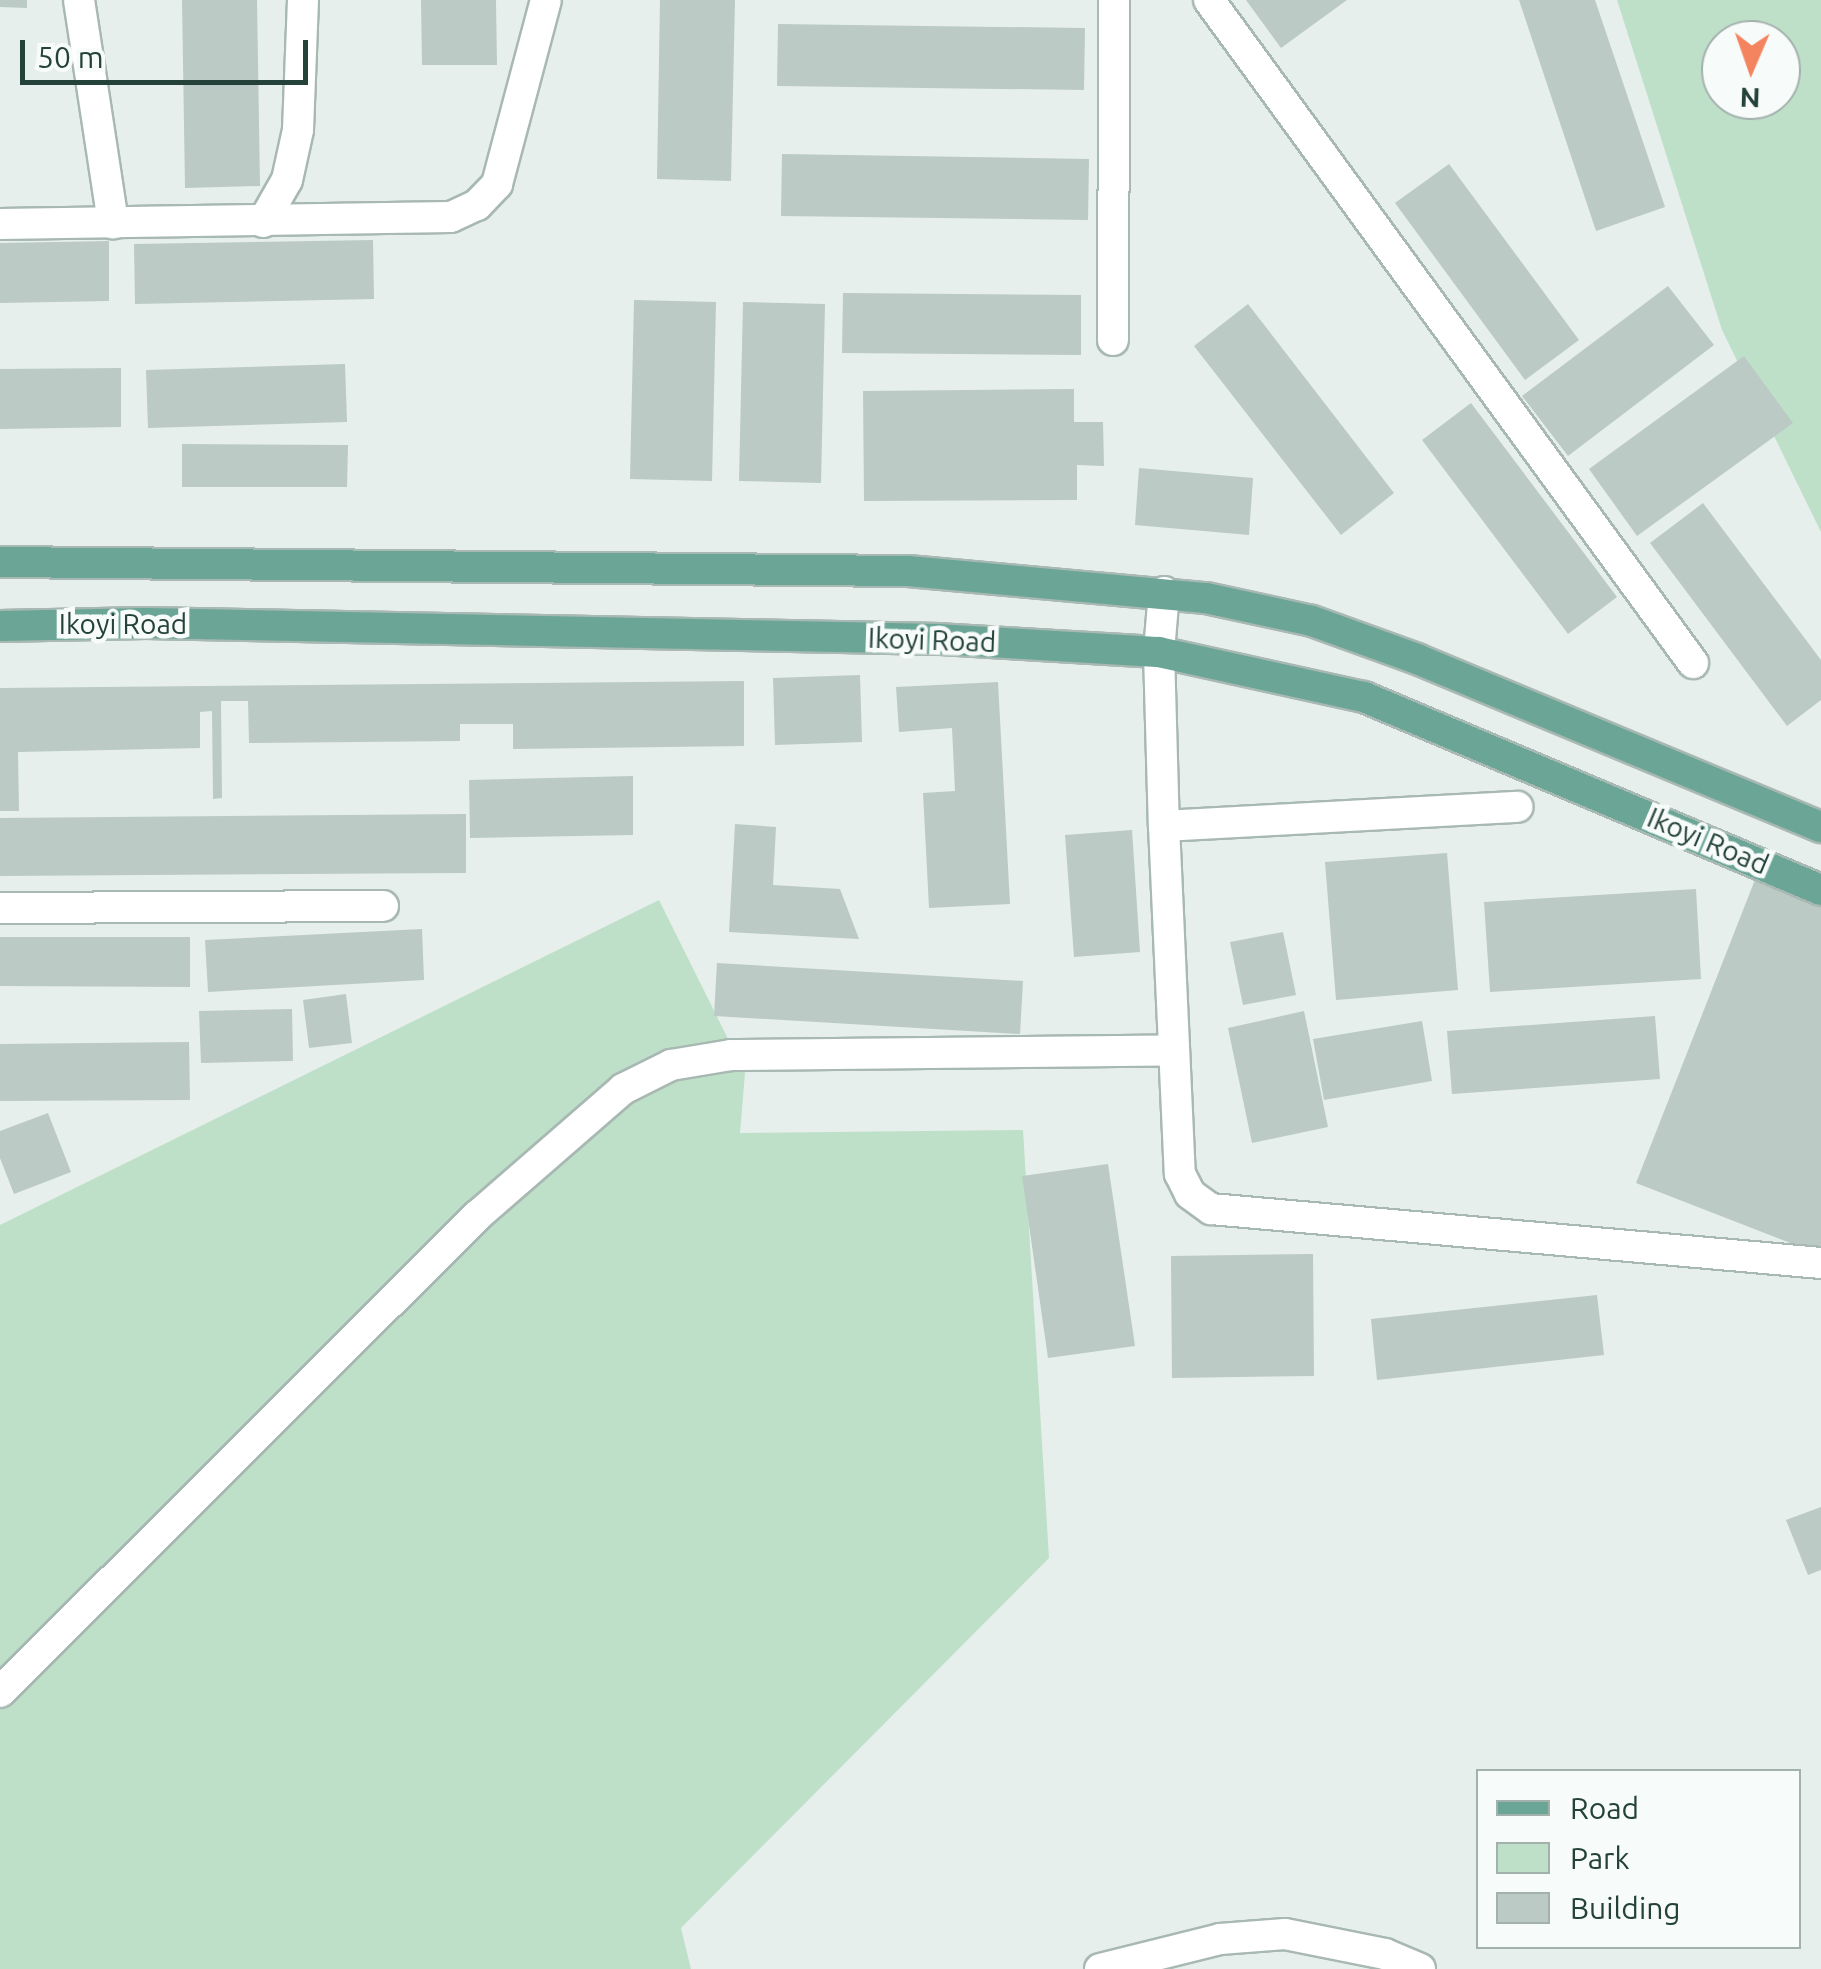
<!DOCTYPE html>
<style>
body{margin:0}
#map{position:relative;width:1821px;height:1969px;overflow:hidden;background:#e6efeb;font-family:Ubuntu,sans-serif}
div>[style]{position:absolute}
.green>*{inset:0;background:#bfe0c8}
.building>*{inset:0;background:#bbcac4}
.roads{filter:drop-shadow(2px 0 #a8b8b2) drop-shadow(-2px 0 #a8b8b2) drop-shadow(0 2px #a8b8b2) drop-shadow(0 -2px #a8b8b2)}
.minor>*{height:30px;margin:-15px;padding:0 15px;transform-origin:15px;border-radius:15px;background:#fff}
.major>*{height:30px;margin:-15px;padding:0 15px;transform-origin:15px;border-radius:15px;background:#6aa596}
span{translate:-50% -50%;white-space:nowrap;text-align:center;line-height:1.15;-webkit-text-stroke:9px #f7fbf9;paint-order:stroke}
.street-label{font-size:28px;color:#24423a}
.legend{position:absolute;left:1476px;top:1769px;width:325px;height:180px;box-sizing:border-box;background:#f7fbf9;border:2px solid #a3b1ad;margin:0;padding:12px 18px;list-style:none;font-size:30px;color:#24423a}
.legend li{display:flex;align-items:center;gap:20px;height:50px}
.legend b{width:50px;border:2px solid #a3b1ad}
.north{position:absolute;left:1701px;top:20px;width:100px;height:100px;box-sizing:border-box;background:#f7fbf9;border:2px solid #a3b1ad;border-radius:50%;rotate:182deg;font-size:28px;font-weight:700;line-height:40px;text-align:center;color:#24423a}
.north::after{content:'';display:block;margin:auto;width:35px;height:45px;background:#f4845f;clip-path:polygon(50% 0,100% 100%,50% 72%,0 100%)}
.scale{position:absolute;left:20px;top:40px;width:288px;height:45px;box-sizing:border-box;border:5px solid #24423a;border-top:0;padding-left:12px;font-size:30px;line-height:35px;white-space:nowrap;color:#24423a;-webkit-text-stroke:8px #f7fbf9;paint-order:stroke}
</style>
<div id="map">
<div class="green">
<div style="clip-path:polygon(evenodd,1617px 0,1821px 0,1821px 532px,1722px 330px,1617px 0,1721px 40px,1781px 40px,1781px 100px,1721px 100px,1721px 40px)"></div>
<div style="clip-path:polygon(659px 900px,745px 1073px,740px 1133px,1023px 1130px,1049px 1558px,681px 1928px,691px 1969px,0 1969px,0 1225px)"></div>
</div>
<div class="building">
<div style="clip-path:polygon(0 0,27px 0,27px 8px,0 7px)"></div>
<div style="clip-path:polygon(182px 0,257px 0,260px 186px,185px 188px)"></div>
<div style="clip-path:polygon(421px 0,496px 0,497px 65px,422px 65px)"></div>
<div style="clip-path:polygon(660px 0,735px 0,731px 181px,657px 179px)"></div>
<div style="clip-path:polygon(1246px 0,1347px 0,1281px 48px)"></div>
<div style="clip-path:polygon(1519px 0,1595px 0,1665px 207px,1596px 231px)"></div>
<div style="clip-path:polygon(778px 24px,1085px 28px,1084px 90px,777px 86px)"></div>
<div style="clip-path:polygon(782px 154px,1089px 159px,1088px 220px,781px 216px)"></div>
<div style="clip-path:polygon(1449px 164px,1579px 340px,1525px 380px,1395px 203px)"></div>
<div style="clip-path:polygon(373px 240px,374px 299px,135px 304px,134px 244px)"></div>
<div style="clip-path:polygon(109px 241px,109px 301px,0 303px,0 243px)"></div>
<div style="clip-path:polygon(1668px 286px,1714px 345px,1568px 456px,1522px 396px)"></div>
<div style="clip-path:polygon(843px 293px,1081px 295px,1081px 355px,842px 353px)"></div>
<div style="clip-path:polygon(634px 300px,716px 302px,712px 481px,630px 479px)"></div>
<div style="clip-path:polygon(743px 302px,825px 304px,821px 483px,739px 481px)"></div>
<div style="clip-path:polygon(1248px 304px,1394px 493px,1341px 535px,1194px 346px)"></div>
<div style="clip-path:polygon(1744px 356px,1793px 423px,1637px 536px,1589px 469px)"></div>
<div style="clip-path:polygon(345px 364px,347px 422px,148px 428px,146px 370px)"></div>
<div style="clip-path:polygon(121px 368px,121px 427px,0 429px,0 369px)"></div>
<div style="clip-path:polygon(1074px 389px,1074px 422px,1103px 422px,1104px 466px,1077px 465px,1077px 500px,864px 501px,863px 391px)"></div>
<div style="clip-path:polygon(1471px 403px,1617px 597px,1568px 634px,1422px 440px)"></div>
<div style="clip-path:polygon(182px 444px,348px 445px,347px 487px,182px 487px)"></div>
<div style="clip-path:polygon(1139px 468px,1253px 478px,1249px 535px,1135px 525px)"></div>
<div style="clip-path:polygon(1703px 503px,1821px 660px,1821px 700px,1787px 726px,1650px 543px)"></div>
<div style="clip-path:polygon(860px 675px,862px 742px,775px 745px,773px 678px)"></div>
<div style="clip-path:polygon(744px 681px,744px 746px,513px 749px,513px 724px,460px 724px,460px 741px,249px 743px,248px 701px,221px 701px,222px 798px,213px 799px,212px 711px,200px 712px,200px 748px,18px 752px,19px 811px,0 811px,0 688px)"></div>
<div style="clip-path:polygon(998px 682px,1010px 904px,929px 908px,923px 793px,955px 791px,952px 728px,899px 732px,896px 687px)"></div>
<div style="clip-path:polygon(633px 776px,633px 835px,470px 838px,469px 780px)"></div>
<div style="clip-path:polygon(466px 814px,466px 873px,0 876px,0 818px)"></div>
<div style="clip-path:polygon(735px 824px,776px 827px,773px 885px,840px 889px,859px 939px,729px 932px)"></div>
<div style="clip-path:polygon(1132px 830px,1140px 952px,1074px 957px,1065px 835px)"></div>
<div style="clip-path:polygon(1447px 853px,1458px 990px,1336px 1000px,1325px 862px)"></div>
<div style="clip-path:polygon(1758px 872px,1821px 897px,1821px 1255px,1636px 1183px)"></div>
<div style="clip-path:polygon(1696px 889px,1701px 979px,1490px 992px,1484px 902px)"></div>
<div style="clip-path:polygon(422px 929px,424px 980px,208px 992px,205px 940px)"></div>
<div style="clip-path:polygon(1283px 932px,1296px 995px,1243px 1005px,1230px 942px)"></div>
<div style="clip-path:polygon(0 937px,190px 937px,190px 987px,0 986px)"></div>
<div style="clip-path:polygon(717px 963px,1023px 981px,1020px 1034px,714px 1016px)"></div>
<div style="clip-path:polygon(346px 994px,352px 1043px,309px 1048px,303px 1000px)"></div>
<div style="clip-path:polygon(292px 1009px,293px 1061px,201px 1063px,199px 1011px)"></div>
<div style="clip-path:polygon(1304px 1011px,1328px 1127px,1252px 1143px,1228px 1028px)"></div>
<div style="clip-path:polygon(1655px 1016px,1660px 1079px,1452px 1094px,1447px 1031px)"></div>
<div style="clip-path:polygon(1422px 1021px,1432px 1081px,1324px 1100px,1313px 1039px)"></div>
<div style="clip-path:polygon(189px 1042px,190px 1100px,0 1101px,0 1044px)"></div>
<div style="clip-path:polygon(48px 1113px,71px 1172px,14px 1194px,0 1158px,0 1131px)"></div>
<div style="clip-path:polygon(1108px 1164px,1135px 1346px,1048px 1358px,1022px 1176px)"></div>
<div style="clip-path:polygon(1313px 1254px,1314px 1376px,1172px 1378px,1171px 1256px)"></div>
<div style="clip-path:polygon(1597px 1295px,1604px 1355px,1377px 1380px,1371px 1319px)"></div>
<div style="clip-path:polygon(1821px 1507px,1821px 1570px,1808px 1575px,1786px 1520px)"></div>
</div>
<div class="roads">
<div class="minor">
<div style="left:79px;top:0;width:226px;rotate:81.3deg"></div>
<div style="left:1209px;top:0;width:821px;rotate:53.87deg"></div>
<div style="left:263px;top:222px;width:48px;rotate:-60.3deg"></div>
<div style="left:287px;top:180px;width:51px;rotate:-77.6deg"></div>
<div style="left:298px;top:130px;width:130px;rotate:-87.8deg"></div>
<div style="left:0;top:224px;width:451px;rotate:-0.9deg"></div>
<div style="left:451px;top:217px;width:29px;rotate:-25deg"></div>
<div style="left:477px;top:205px;width:29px;rotate:-46deg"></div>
<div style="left:497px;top:184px;width:190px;rotate:-75.1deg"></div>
<div style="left:1113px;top:340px;width:340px;rotate:-89.8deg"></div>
<div style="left:1164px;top:592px;width:60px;rotate:94.8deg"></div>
<div style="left:1159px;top:652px;width:174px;rotate:88.4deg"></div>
<div style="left:1164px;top:826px;width:348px;rotate:87.4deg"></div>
<div style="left:1180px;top:1174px;width:22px;rotate:63deg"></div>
<div style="left:1190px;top:1194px;width:26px;rotate:36deg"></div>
<div style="left:1211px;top:1209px;width:612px;rotate:5.06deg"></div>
<div style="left:1164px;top:826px;width:354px;rotate:-3.1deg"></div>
<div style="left:0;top:908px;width:383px;rotate:-0.3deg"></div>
<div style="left:0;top:1692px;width:674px;rotate:-44.94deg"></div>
<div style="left:477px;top:1216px;width:194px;rotate:-41deg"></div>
<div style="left:623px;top:1089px;width:54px;rotate:-26.6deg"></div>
<div style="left:671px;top:1065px;width:61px;rotate:-9.5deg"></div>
<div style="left:731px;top:1055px;width:443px;rotate:-0.6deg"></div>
<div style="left:1100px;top:1969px;width:124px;rotate:-14deg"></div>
<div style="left:1220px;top:1939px;width:65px;rotate:-4.4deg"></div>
<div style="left:1285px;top:1934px;width:102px;rotate:11.3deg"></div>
<div style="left:1385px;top:1954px;width:38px;rotate:23deg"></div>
</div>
<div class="major">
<div style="left:0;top:562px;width:908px;rotate:0.57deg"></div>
<div style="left:908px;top:571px;width:299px;rotate:5.2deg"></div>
<div style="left:1206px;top:598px;width:108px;rotate:12.2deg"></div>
<div style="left:1312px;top:621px;width:112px;rotate:19.9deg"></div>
<div style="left:1417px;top:659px;width:438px;rotate:22.6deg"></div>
<div style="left:0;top:626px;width:146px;rotate:-1.2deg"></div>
<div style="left:146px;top:623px;width:793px;rotate:1.16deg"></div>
<div style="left:939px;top:639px;width:220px;rotate:3.4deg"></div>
<div style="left:1159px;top:652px;width:210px;rotate:12.4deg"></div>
<div style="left:1364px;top:697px;width:496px;rotate:22.9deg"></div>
</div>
</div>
<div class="street-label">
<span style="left:123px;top:624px">Ikoyi Road</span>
<span style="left:932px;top:640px;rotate:2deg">Ikoyi Road</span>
<span style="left:1708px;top:841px;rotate:23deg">Ikoyi Road</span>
</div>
<ul class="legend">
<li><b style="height:12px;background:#6aa596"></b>Road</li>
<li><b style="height:28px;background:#bfe0c8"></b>Park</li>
<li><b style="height:28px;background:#bbcac4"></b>Building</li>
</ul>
<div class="north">N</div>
<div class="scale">50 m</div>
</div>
